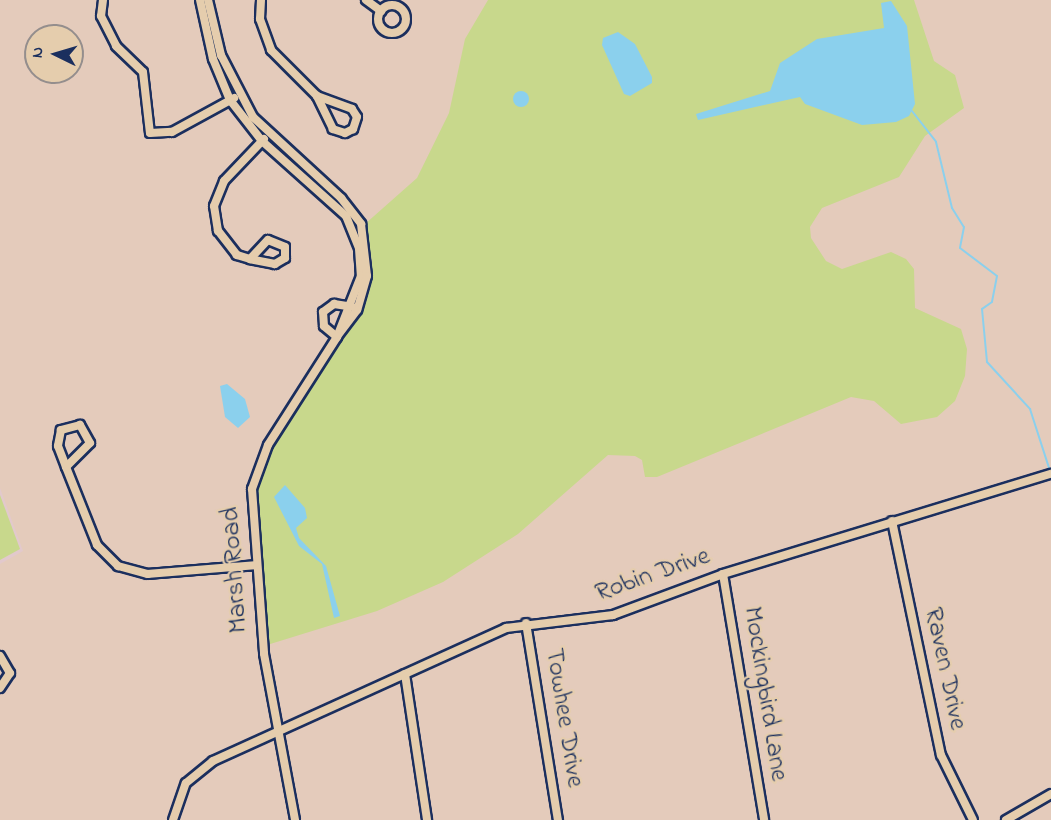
<!DOCTYPE html>
<style>
body{margin:0}
#map{position:relative;width:1051px;height:820px;overflow:hidden;background:#e4cbbb;font-family:"Indie Flower",sans-serif}
div>[style]{position:absolute}
.built>*{inset:0;background:#e2c9cc}
.green>*{inset:0;background:#c8d88c}
.water>*{inset:0;background:#8bd0ed}
.round{border-radius:50%}
.stream>*{height:2px;margin:-1px;padding:0 1px;transform-origin:1px;border-radius:1px;background:#8bd0ed}
.roads{filter:drop-shadow(2px 0 #1b2f5e) drop-shadow(-2px 0 #1b2f5e) drop-shadow(0 2px #1b2f5e) drop-shadow(0 -2px #1b2f5e)}
.street>*{height:8px;margin:-4px;padding:0 4px;transform-origin:4px;border-radius:4px;background:#e5cdad}
.street>.ring{margin:-4px;padding:0;box-sizing:content-box;background:none;border:8px solid #e5cdad;border-radius:50%}
span{translate:-50% -50%;white-space:nowrap;text-align:center;line-height:1.15;-webkit-text-stroke:4.5px #e5cdad;paint-order:stroke}
.street-label{font-size:26px;color:#1b2f5e}
.north{position:absolute;left:24px;top:24px;width:60px;height:60px;box-sizing:border-box;background:#e5cdad;border:2px solid #948e8d;border-radius:50%;rotate:275deg;font-size:16px;font-weight:700;line-height:24px;text-align:center;color:#1b2f5e}
.north::after{content:'';display:block;margin:auto;width:21px;height:27px;background:#1b2f5e;clip-path:polygon(50% 0,100% 100%,50% 72%,0 100%)}
</style>
<div id="map">
<div class="built">
<div style="clip-path:polygon(0 488px,23px 551px,0 564px)"></div>
</div>
<div class="green">
<div style="clip-path:polygon(488px 0,914px 0,934px 61px,955px 75px,964px 108px,925px 136px,899px 177px,822px 208px,810px 227px,811px 238px,826px 261px,842px 269px,891px 252px,906px 259px,914px 269px,915px 308px,961px 329px,967px 349px,965px 376px,955px 401px,937px 417px,901px 424px,874px 401px,851px 397px,657px 477px,645px 477px,642px 460px,635px 456px,608px 455px,518px 534px,443px 582px,377px 611px,267px 645px,256px 484px,274px 443px,361px 309px,372px 262px,365px 224px,417px 178px,449px 113px,465px 39px)"></div>
<div style="clip-path:polygon(0 495px,20px 549px,0 560px)"></div>
</div>
<div class="water">
<div style="clip-path:polygon(891px 1px,907px 26px,915px 104px,909px 116px,896px 122px,862px 125px,805px 104px,800px 97px,698px 120px,696px 114px,770px 91px,780px 63px,817px 39px,884px 28px,881px 3px)"></div>
<div style="clip-path:polygon(618px 32px,635px 44px,652px 77px,652px 83px,630px 96px,624px 94px,602px 45px,603px 38px)"></div>
<div class="round" style="left:513px;top:91px;width:16px;height:16px"></div>
<div style="clip-path:polygon(227px 384px,245px 399px,250px 417px,238px 428px,225px 417px,220px 386px)"></div>
<div style="clip-path:polygon(285px 485px,305px 508px,307px 518px,296px 528px,299px 538px,326px 566px,340px 616px,334px 618px,322px 564px,299px 546px,274px 497px)"></div>
</div>
<div class="stream">
<div style="left:912px;top:111px;width:39px;rotate:52deg"></div>
<div style="left:936px;top:142px;width:68px;rotate:76.4deg"></div>
<div style="left:952px;top:208px;width:22px;rotate:58deg"></div>
<div style="left:964px;top:227px;width:21px;rotate:101deg"></div>
<div style="left:960px;top:248px;width:46px;rotate:37.1deg"></div>
<div style="left:997px;top:276px;width:26px;rotate:101deg"></div>
<div style="left:992px;top:302px;width:12px;rotate:145deg"></div>
<div style="left:982px;top:309px;width:53px;rotate:84.6deg"></div>
<div style="left:987px;top:362px;width:64px;rotate:47.5deg"></div>
<div style="left:1030px;top:409px;width:65px;rotate:72.1deg"></div>
</div>
<div class="roads">
<div class="street">
<div style="left:103px;top:0;width:16px;rotate:97deg"></div>
<div style="left:101px;top:16px;width:34px;rotate:63deg"></div>
<div style="left:116px;top:46px;width:37px;rotate:44deg"></div>
<div style="left:143px;top:72px;width:61px;rotate:83.5deg"></div>
<div style="left:150px;top:133px;width:22px;rotate:-3deg"></div>
<div style="left:172px;top:132px;width:71px;rotate:-28.7deg"></div>
<div style="left:200px;top:0;width:60px;rotate:77.6deg"></div>
<div style="left:213px;top:59px;width:44px;rotate:67.5deg"></div>
<div style="left:230px;top:100px;width:52px;rotate:52deg"></div>
<div style="left:262px;top:141px;width:113px;rotate:41.8deg"></div>
<div style="left:346px;top:216px;width:35px;rotate:68deg"></div>
<div style="left:359px;top:249px;width:27px;rotate:86deg"></div>
<div style="left:361px;top:276px;width:66px;rotate:111.5deg"></div>
<div style="left:337px;top:337px;width:128px;rotate:122.6deg"></div>
<div style="left:268px;top:445px;width:47px;rotate:110deg"></div>
<div style="left:252px;top:489px;width:165px;rotate:85.8deg"></div>
<div style="left:264px;top:654px;width:169px;rotate:79.4deg"></div>
<div style="left:208px;top:0;width:57px;rotate:76.7deg"></div>
<div style="left:221px;top:55px;width:70px;rotate:62.7deg"></div>
<div style="left:253px;top:117px;width:120px;rotate:42.6deg"></div>
<div style="left:341px;top:198px;width:33px;rotate:52deg"></div>
<div style="left:361px;top:224px;width:52px;rotate:83.4deg"></div>
<div style="left:367px;top:276px;width:35px;rotate:106deg"></div>
<div style="left:357px;top:310px;width:34px;rotate:127deg"></div>
<div style="left:261px;top:0;width:19px;rotate:93deg"></div>
<div style="left:260px;top:19px;width:33px;rotate:70deg"></div>
<div style="left:271px;top:50px;width:65px;rotate:45deg"></div>
<div style="left:317px;top:96px;width:37px;rotate:20deg"></div>
<div style="left:352px;top:109px;width:9px;rotate:58deg"></div>
<div style="left:357px;top:117px;width:13px;rotate:108deg"></div>
<div style="left:353px;top:129px;width:9px;rotate:153deg"></div>
<div style="left:345px;top:133px;width:13px;rotate:-162deg"></div>
<div style="left:333px;top:129px;width:37px;rotate:-116deg"></div>
<div style="left:366px;top:0;width:19px;rotate:36deg"></div>
<div class="ring" style="left:378px;top:5px;width:20px;height:20px"></div>
<div style="left:250px;top:259px;width:26px;rotate:-47deg"></div>
<div style="left:268px;top:240px;width:18px;rotate:22deg"></div>
<div style="left:285px;top:247px;width:11px;rotate:90deg"></div>
<div style="left:285px;top:258px;width:12px;rotate:149deg"></div>
<div style="left:275px;top:264px;width:25px;rotate:-169deg"></div>
<div style="left:250px;top:259px;width:14px;rotate:-163deg"></div>
<div style="left:237px;top:255px;width:31px;rotate:-128deg"></div>
<div style="left:218px;top:231px;width:25px;rotate:-99deg"></div>
<div style="left:214px;top:206px;width:27px;rotate:-68deg"></div>
<div style="left:224px;top:181px;width:58px;rotate:-46.4deg"></div>
<div style="left:337px;top:337px;width:17px;rotate:-140deg"></div>
<div style="left:324px;top:326px;width:14px;rotate:-94deg"></div>
<div style="left:323px;top:312px;width:14px;rotate:-36deg"></div>
<div style="left:334px;top:304px;width:18px;rotate:9deg"></div>
<div style="left:66px;top:467px;width:34px;rotate:-45deg"></div>
<div style="left:90px;top:443px;width:21px;rotate:-119deg"></div>
<div style="left:80px;top:425px;width:20px;rotate:165deg"></div>
<div style="left:61px;top:430px;width:16px;rotate:101deg"></div>
<div style="left:58px;top:446px;width:22px;rotate:69deg"></div>
<div style="left:66px;top:467px;width:84px;rotate:68.3deg"></div>
<div style="left:97px;top:545px;width:30px;rotate:45deg"></div>
<div style="left:118px;top:566px;width:31px;rotate:15deg"></div>
<div style="left:148px;top:574px;width:109px;rotate:-4.7deg"></div>
<div style="left:892px;top:521px;width:239px;rotate:78.2deg"></div>
<div style="left:941px;top:755px;width:72px;rotate:63.8deg"></div>
<div style="left:723px;top:574px;width:249px;rotate:80.5deg"></div>
<div style="left:526px;top:623px;width:200px;rotate:80.8deg"></div>
<div style="left:0;top:656px;width:20px;rotate:60deg"></div>
<div style="left:10px;top:673px;width:18px;rotate:124deg"></div>
<div style="left:405px;top:674px;width:148px;rotate:81.4deg"></div>
<div style="left:173px;top:820px;width:39px;rotate:-71deg"></div>
<div style="left:186px;top:783px;width:35px;rotate:-39deg"></div>
<div style="left:213px;top:761px;width:322px;rotate:-24.4deg"></div>
<div style="left:506px;top:628px;width:108px;rotate:-6.9deg"></div>
<div style="left:613px;top:615px;width:117px;rotate:-20.4deg"></div>
<div style="left:723px;top:574px;width:343px;rotate:-17deg"></div>
<div style="left:1006px;top:820px;width:52px;rotate:-30deg"></div>
</div>
</div>
<div class="street-label">
<span style="left:236px;top:570px;rotate:-94deg">Marsh Road</span>
<span style="left:653px;top:576px;rotate:-19deg">Robin Drive</span>
<span style="left:944px;top:669px;rotate:78deg">Raven Drive</span>
<span style="left:764px;top:694px;rotate:81deg">Mockingbird Lane</span>
<span style="left:563px;top:718px;rotate:81deg">Towhee Drive</span>
</div>
<div class="north">N</div>
</div>
